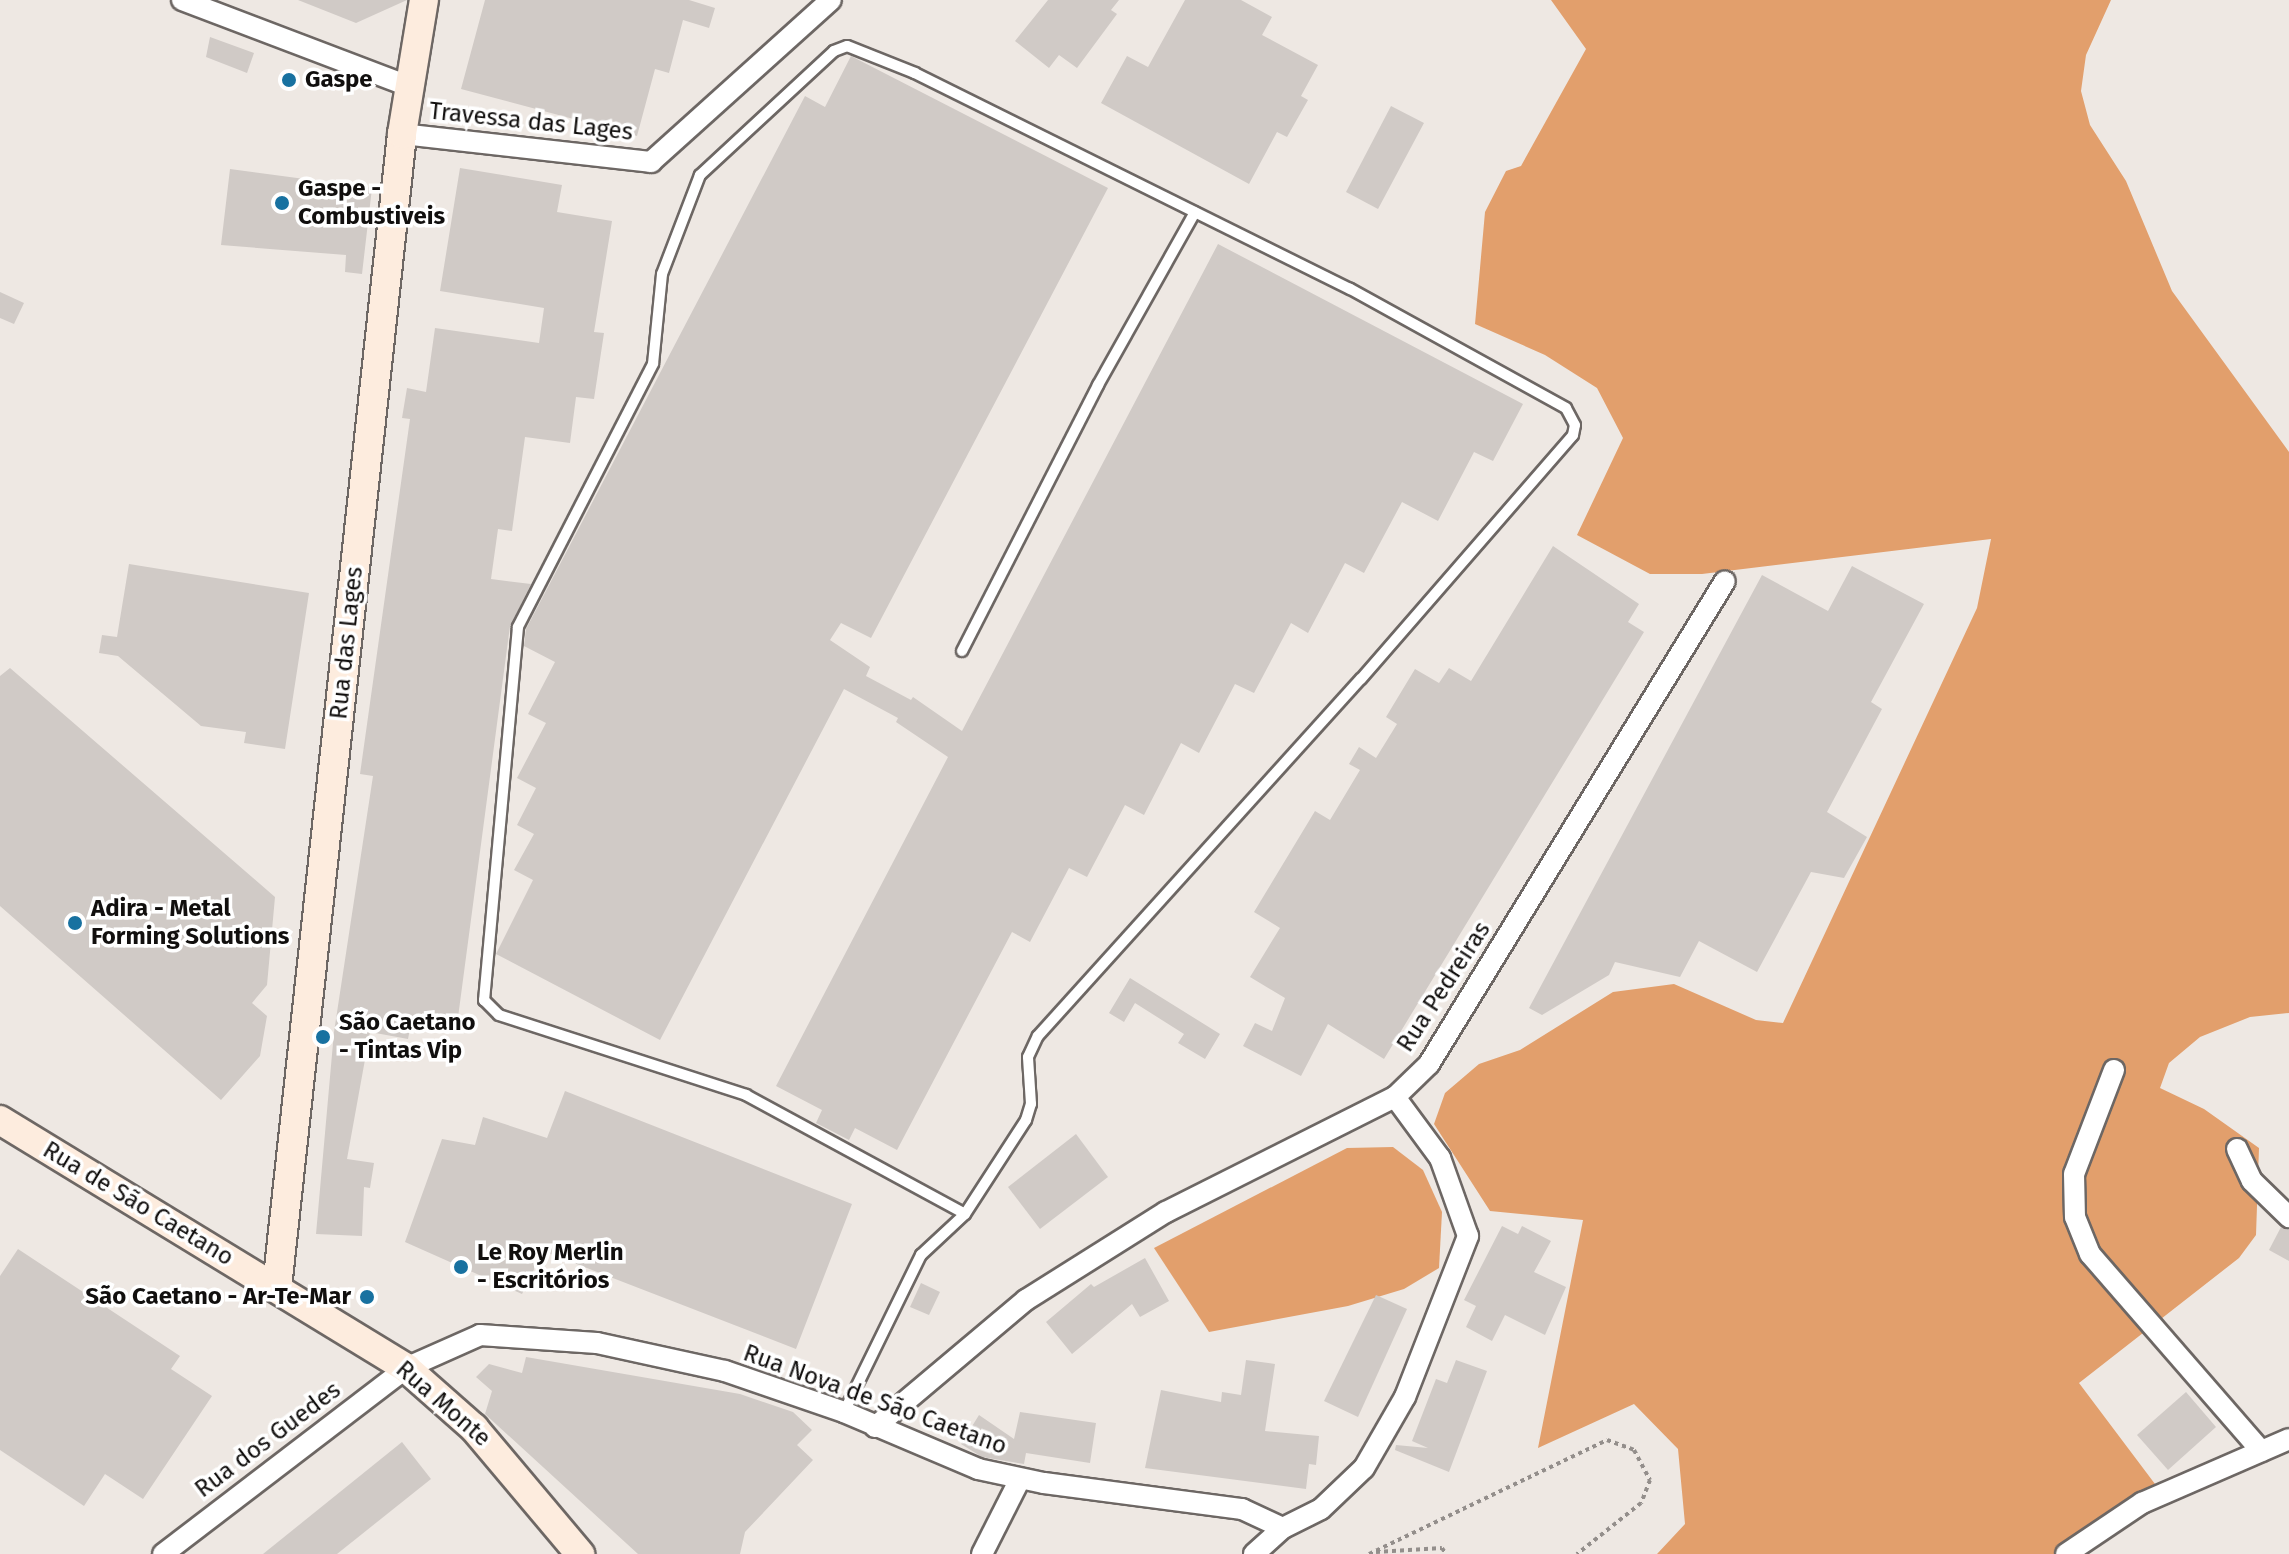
<!DOCTYPE html>
<meta charset="utf-8">
<style>
body{margin:0}
#map{position:relative;width:2289px;height:1554px;overflow:hidden;background:#eee8e3;font-family:"Fira Sans",sans-serif}
div>[style]{position:absolute}
.forest>*{inset:0;background:#e29f6c}
.building>*{inset:0;background:#d0cac6}
.path>*{height:4px;margin-top:-2px;transform-origin:0;background:repeating-linear-gradient(90deg,#938e8b 0 4px,transparent 0 8px)}
.roads{filter:drop-shadow(2px 0 #6d6764) drop-shadow(-2px 0 #6d6764) drop-shadow(0 2px #6d6764) drop-shadow(0 -2px #6d6764)}
.service>*{height:10px;margin:-5px;padding:0 5px;transform-origin:5px;border-radius:5px;background:#fff}
.minor>*{height:20px;margin:-10px;padding:0 10px;transform-origin:10px;border-radius:10px;background:#fff}
.secondary>*{height:28px;margin:-14px;padding:0 14px;transform-origin:14px;border-radius:14px;background:#fdecde}
.dots>*{width:22px;height:22px;translate:-50% -50%;box-sizing:border-box;border:4px solid #fff;border-radius:50%}
span{translate:-50% -50%;white-space:nowrap;text-align:center;line-height:1.15;-webkit-text-stroke:7px #fff;paint-order:stroke}
.poi-label{font-size:24px;color:#110f0e;font-weight:700}
.left{translate:0 -50%;text-align:left}
.right{translate:-100% -50%;text-align:right}
.street-label{font-size:24px;color:#110f0e}
</style>
<div id="map">
<div class="forest">
<div style="clip-path:polygon(1551px 0,2111px 0,2086px 55px,2081px 91px,2090px 125px,2126px 181px,2172px 291px,2289px 452px,2289px 1013px,2250px 1017px,2200px 1037px,2169px 1063px,2160px 1088px,2204px 1109px,2259px 1148px,2256px 1235px,2239px 1258px,2079px 1383px,2155px 1484px,2142px 1503px,2066px 1554px,1657px 1554px,1685px 1524px,1678px 1449px,1634px 1404px,1538px 1448px,1583px 1220px,1490px 1211px,1434px 1124px,1445px 1093px,1479px 1064px,1520px 1050px,1613px 992px,1674px 984px,1756px 1020px,1783px 1023px,1977px 608px,1991px 539px,1702px 574px,1650px 574px,1577px 535px,1623px 438px,1597px 388px,1545px 355px,1475px 324px,1485px 212px,1506px 171px,1521px 166px,1586px 49px)"></div>
<div style="clip-path:polygon(1393px 1147px,1423px 1170px,1442px 1212px,1439px 1268px,1404px 1289px,1348px 1306px,1209px 1332px,1154px 1248px,1347px 1148px)"></div>
</div>
<div class="building">
<div style="clip-path:polygon(298px 0,407px 0,356px 23px)"></div>
<div style="clip-path:polygon(485px 0,689px 0,715px 8px,709px 28px,683px 20px,669px 73px,655px 69px,637px 136px,461px 89px)"></div>
<div style="clip-path:polygon(1048px 0,1119px 0,1111px 10px,1117px 14px,1077px 68px,1059px 55px,1049px 68px,1015px 41px)"></div>
<div style="clip-path:polygon(1185px 0,1241px 0,1272px 17px,1262px 35px,1318px 65px,1301px 96px,1308px 100px,1287px 137px,1277px 132px,1249px 184px,1101px 103px,1127px 56px,1148px 67px)"></div>
<div style="clip-path:polygon(210px 37px,254px 53px,247px 73px,206px 57px)"></div>
<div style="clip-path:polygon(851px 56px,1108px 188px,871px 638px,841px 623px,830px 640px,870px 667px,866px 676px,911px 700px,913px 697px,962px 731px,1218px 244px,1523px 404px,1493px 461px,1474px 452px,1438px 521px,1402px 502px,1364px 573px,1345px 563px,1308px 633px,1291px 623px,1254px 693px,1235px 684px,1199px 753px,1181px 743px,1144px 815px,1125px 805px,1087px 877px,1069px 868px,1030px 942px,1012px 932px,897px 1150px,855px 1128px,849px 1140px,816px 1123px,822px 1110px,776px 1086px,948px 757px,896px 722px,898px 718px,844px 689px,660px 1040px,496px 954px,533px 880px,514px 870px,534px 834px,517px 825px,536px 788px,517px 778px,546px 723px,528px 714px,555px 662px,524px 646px,526px 629px,805px 96px,825px 107px)"></div>
<div style="clip-path:polygon(1391px 106px,1424px 123px,1378px 209px,1346px 192px)"></div>
<div style="clip-path:polygon(460px 168px,562px 185px,557px 212px,612px 221px,594px 332px,604px 333px,594px 399px,576px 397px,570px 443px,525px 437px,512px 531px,498px 529px,491px 579px,531px 584px,510px 626px,457px 1025px,412px 1019px,408px 1039px,370px 1032px,347px 1159px,374px 1163px,370px 1188px,364px 1187px,362px 1236px,316px 1234px,334px 1032px,373px 776px,360px 774px,410px 419px,402px 418px,407px 388px,426px 392px,435px 328px,539px 343px,544px 308px,440px 291px)"></div>
<div style="clip-path:polygon(230px 169px,372px 188px,362px 274px,345px 272px,346px 255px,221px 245px)"></div>
<div style="clip-path:polygon(0 292px,24px 303px,14px 324px,0 318px)"></div>
<div style="clip-path:polygon(1553px 546px,1639px 604px,1628px 622px,1644px 632px,1384px 1059px,1328px 1024px,1301px 1076px,1243px 1046px,1255px 1023px,1272px 1031px,1285px 998px,1250px 977px,1280px 928px,1254px 912px,1315px 811px,1330px 820px,1360px 770px,1349px 764px,1359px 747px,1376px 758px,1397px 724px,1386px 717px,1415px 669px,1439px 683px,1449px 668px,1471px 681px)"></div>
<div style="clip-path:polygon(129px 564px,309px 593px,285px 749px,244px 743px,246px 732px,201px 726px,118px 656px,99px 653px,102px 635px,117px 637px)"></div>
<div style="clip-path:polygon(1852px 566px,1924px 604px,1871px 702px,1882px 709px,1827px 812px,1867px 837px,1844px 878px,1811px 872px,1757px 972px,1699px 941px,1680px 977px,1615px 962px,1609px 975px,1542px 1015px,1529px 1008px,1762px 575px,1828px 611px)"></div>
<div style="clip-path:polygon(10px 668px,275px 897px,267px 985px,252px 1003px,267px 1016px,260px 1056px,221px 1100px,0 906px,0 676px)"></div>
<div style="clip-path:polygon(1130px 978px,1220px 1034px,1205px 1059px,1178px 1043px,1184px 1034px,1135px 1003px,1124px 1022px,1109px 1013px)"></div>
<div style="clip-path:polygon(565px 1091px,852px 1204px,796px 1349px,543px 1251px,522px 1294px,405px 1242px,442px 1139px,475px 1145px,483px 1117px,547px 1138px)"></div>
<div style="clip-path:polygon(1076px 1134px,1108px 1177px,1040px 1229px,1008px 1187px)"></div>
<div style="clip-path:polygon(1502px 1226px,1518px 1234px,1522px 1226px,1551px 1241px,1534px 1272px,1566px 1287px,1545px 1335px,1505px 1315px,1492px 1341px,1466px 1327px,1476px 1306px,1464px 1300px)"></div>
<div style="clip-path:polygon(2281px 1227px,2289px 1230px,2289px 1261px,2269px 1250px)"></div>
<div style="clip-path:polygon(18px 1249px,180px 1356px,171px 1369px,212px 1396px,143px 1499px,105px 1474px,84px 1506px,0 1450px,0 1276px)"></div>
<div style="clip-path:polygon(1145px 1258px,1169px 1301px,1140px 1317px,1132px 1304px,1072px 1354px,1046px 1322px,1091px 1284px,1094px 1287px)"></div>
<div style="clip-path:polygon(921px 1283px,940px 1292px,929px 1315px,910px 1307px)"></div>
<div style="clip-path:polygon(1376px 1295px,1407px 1309px,1358px 1417px,1324px 1401px)"></div>
<div style="clip-path:polygon(526px 1357px,740px 1394px,793px 1412px,812px 1430px,797px 1445px,813px 1460px,745px 1532px,740px 1554px,638px 1554px,485px 1414px,492px 1391px,476px 1377px,489px 1364px,522px 1373px)"></div>
<div style="clip-path:polygon(1246px 1360px,1275px 1364px,1265px 1431px,1319px 1436px,1316px 1465px,1309px 1464px,1306px 1489px,1145px 1468px,1161px 1390px,1221px 1402px,1222px 1392px,1241px 1395px)"></div>
<div style="clip-path:polygon(1456px 1360px,1487px 1371px,1449px 1472px,1395px 1450px,1396px 1445px,1428px 1448px,1412px 1441px,1436px 1379px,1447px 1383px)"></div>
<div style="clip-path:polygon(2186px 1392px,2216px 1427px,2168px 1470px,2137px 1435px)"></div>
<div style="clip-path:polygon(1020px 1412px,1096px 1423px,1090px 1463px,1026px 1453px,1024px 1464px,982px 1457px,961px 1444px,979px 1415px,1014px 1439px)"></div>
<div style="clip-path:polygon(402px 1442px,431px 1479px,337px 1554px,263px 1554px)"></div>
</div>
<div class="path">
<div style="left:1376px;top:1552px;width:66px;rotate:-3.5deg"></div>
<div style="left:1442px;top:1548px;width:7px;rotate:56deg"></div>
<div style="left:1369px;top:1554px;width:264px;rotate:-25.6deg"></div>
<div style="left:1607px;top:1440px;width:29px;rotate:20deg"></div>
<div style="left:1634px;top:1450px;width:34px;rotate:62deg"></div>
<div style="left:1650px;top:1480px;width:25px;rotate:111deg"></div>
<div style="left:1641px;top:1503px;width:82px;rotate:141.4deg"></div>
</div>
<div class="roads">
<div class="service">
<div style="left:962px;top:651px;width:299px;rotate:-62.9deg"></div>
<div style="left:1098px;top:385px;width:198px;rotate:-60.7deg"></div>
<div style="left:844px;top:1412px;width:175px;rotate:-63.9deg"></div>
<div style="left:921px;top:1255px;width:60px;rotate:-43deg"></div>
<div style="left:965px;top:1214px;width:112px;rotate:-57deg"></div>
<div style="left:1026px;top:1120px;width:17px;rotate:-73deg"></div>
<div style="left:1031px;top:1104px;width:47px;rotate:-93.7deg"></div>
<div style="left:1028px;top:1057px;width:23px;rotate:-65deg"></div>
<div style="left:1038px;top:1036px;width:481px;rotate:-47.9deg"></div>
<div style="left:1361px;top:679px;width:323px;rotate:-49deg"></div>
<div style="left:1573px;top:435px;width:10px;rotate:-79deg"></div>
<div style="left:1575px;top:425px;width:19px;rotate:-118deg"></div>
<div style="left:1566px;top:408px;width:247px;rotate:-151.1deg"></div>
<div style="left:1350px;top:289px;width:486px;rotate:-153.6deg"></div>
<div style="left:915px;top:73px;width:73px;rotate:-158.3deg"></div>
<div style="left:847px;top:46px;width:14px;rotate:159deg"></div>
<div style="left:834px;top:51px;width:183px;rotate:137.2deg"></div>
<div style="left:700px;top:175px;width:106px;rotate:111deg"></div>
<div style="left:662px;top:274px;width:90px;rotate:95.7deg"></div>
<div style="left:653px;top:364px;width:296px;rotate:117.2deg"></div>
<div style="left:518px;top:627px;width:375px;rotate:95.2deg"></div>
<div style="left:484px;top:1000px;width:21px;rotate:45deg"></div>
<div style="left:499px;top:1015px;width:260px;rotate:17.9deg"></div>
<div style="left:746px;top:1095px;width:249px;rotate:28.5deg"></div>
</div>
<div class="minor">
<div style="left:182px;top:0;width:242px;rotate:20.8deg"></div>
<div style="left:402px;top:134px;width:251px;rotate:6.4deg"></div>
<div style="left:651px;top:162px;width:242px;rotate:-42deg"></div>
<div style="left:2114px;top:1070px;width:111px;rotate:111deg"></div>
<div style="left:2074px;top:1174px;width:43px;rotate:88.7deg"></div>
<div style="left:2075px;top:1217px;width:40px;rotate:68deg"></div>
<div style="left:2090px;top:1254px;width:261px;rotate:49deg"></div>
<div style="left:2237px;top:1149px;width:35px;rotate:65deg"></div>
<div style="left:2252px;top:1181px;width:52px;rotate:44.2deg"></div>
<div style="left:875px;top:1427px;width:197px;rotate:-40.1deg"></div>
<div style="left:1026px;top:1300px;width:165px;rotate:-32.2deg"></div>
<div style="left:1166px;top:1212px;width:256px;rotate:-26.7deg"></div>
<div style="left:1395px;top:1097px;width:47px;rotate:-44.1deg"></div>
<div style="left:1429px;top:1064px;width:566px;rotate:-58.5deg"></div>
<div style="left:163px;top:1554px;width:306px;rotate:-37.4deg"></div>
<div style="left:406px;top:1368px;width:81px;rotate:-24deg"></div>
<div style="left:480px;top:1335px;width:117px;rotate:3.9deg"></div>
<div style="left:597px;top:1343px;width:131px;rotate:12.3deg"></div>
<div style="left:725px;top:1371px;width:126px;rotate:19deg"></div>
<div style="left:844px;top:1412px;width:146px;rotate:23deg"></div>
<div style="left:978px;top:1469px;width:67px;rotate:12deg"></div>
<div style="left:1044px;top:1483px;width:200px;rotate:7.5deg"></div>
<div style="left:1242px;top:1509px;width:45px;rotate:24.9deg"></div>
<div style="left:982px;top:1554px;width:84px;rotate:-63.1deg"></div>
<div style="left:1254px;top:1554px;width:39px;rotate:-42deg"></div>
<div style="left:1283px;top:1528px;width:42px;rotate:-26.6deg"></div>
<div style="left:1321px;top:1509px;width:59px;rotate:-43.6deg"></div>
<div style="left:1364px;top:1468px;width:82px;rotate:-60deg"></div>
<div style="left:1405px;top:1397px;width:173px;rotate:-68.6deg"></div>
<div style="left:1468px;top:1236px;width:83px;rotate:-109.7deg"></div>
<div style="left:1440px;top:1158px;width:76px;rotate:-126.4deg"></div>
<div style="left:2066px;top:1554px;width:92px;rotate:-33.9deg"></div>
<div style="left:2142px;top:1503px;width:160px;rotate:-23.5deg"></div>
</div>
<div class="secondary">
<div style="left:0;top:1120px;width:476px;rotate:31.4deg"></div>
<div style="left:406px;top:1368px;width:91px;rotate:41.4deg"></div>
<div style="left:474px;top:1428px;width:165px;rotate:49.9deg"></div>
<div style="left:277px;top:1287px;width:1160px;rotate:-83.81deg"></div>
<div style="left:402px;top:134px;width:136px;rotate:-80.7deg"></div>
</div>
</div>
<div class="dots">
<div style="left:289px;top:80px;background:#1871a0"></div>
<div style="left:282px;top:203px;background:#1871a0"></div>
<div style="left:75px;top:923px;background:#1871a0"></div>
<div style="left:323px;top:1037px;background:#1871a0"></div>
<div style="left:461px;top:1267px;background:#1871a0"></div>
<div style="left:367px;top:1297px;background:#1871a0"></div>
</div>
<div class="poi-label">
<span class="left" style="left:305px;top:80px">Gaspe</span>
<span class="left" style="left:298px;top:203px">Gaspe -<br>Combustiveis</span>
<span class="left" style="left:91px;top:923px">Adira - Metal<br>Forming Solutions</span>
<span class="left" style="left:339px;top:1037px">São Caetano<br>- Tintas Vip</span>
<span class="left" style="left:477px;top:1267px">Le Roy Merlin<br>- Escritórios</span>
<span class="right" style="left:351px;top:1297px">São Caetano - Ar-Te-Mar</span>
</div>
<div class="street-label">
<span style="left:531px;top:122px;rotate:6deg">Travessa das Lages</span>
<span style="left:347px;top:643px;rotate:-84deg">Rua das Lages</span>
<span style="left:1444px;top:987px;rotate:-57deg">Rua Pedreiras</span>
<span style="left:138px;top:1204px;rotate:31deg">Rua de São Caetano</span>
<span style="left:875px;top:1400px;rotate:20deg">Rua Nova de São Caetano</span>
<span style="left:443px;top:1404px;rotate:41deg">Rua Monte</span>
<span style="left:268px;top:1440px;rotate:-37deg">Rua dos Guedes</span>
</div>
</div>
